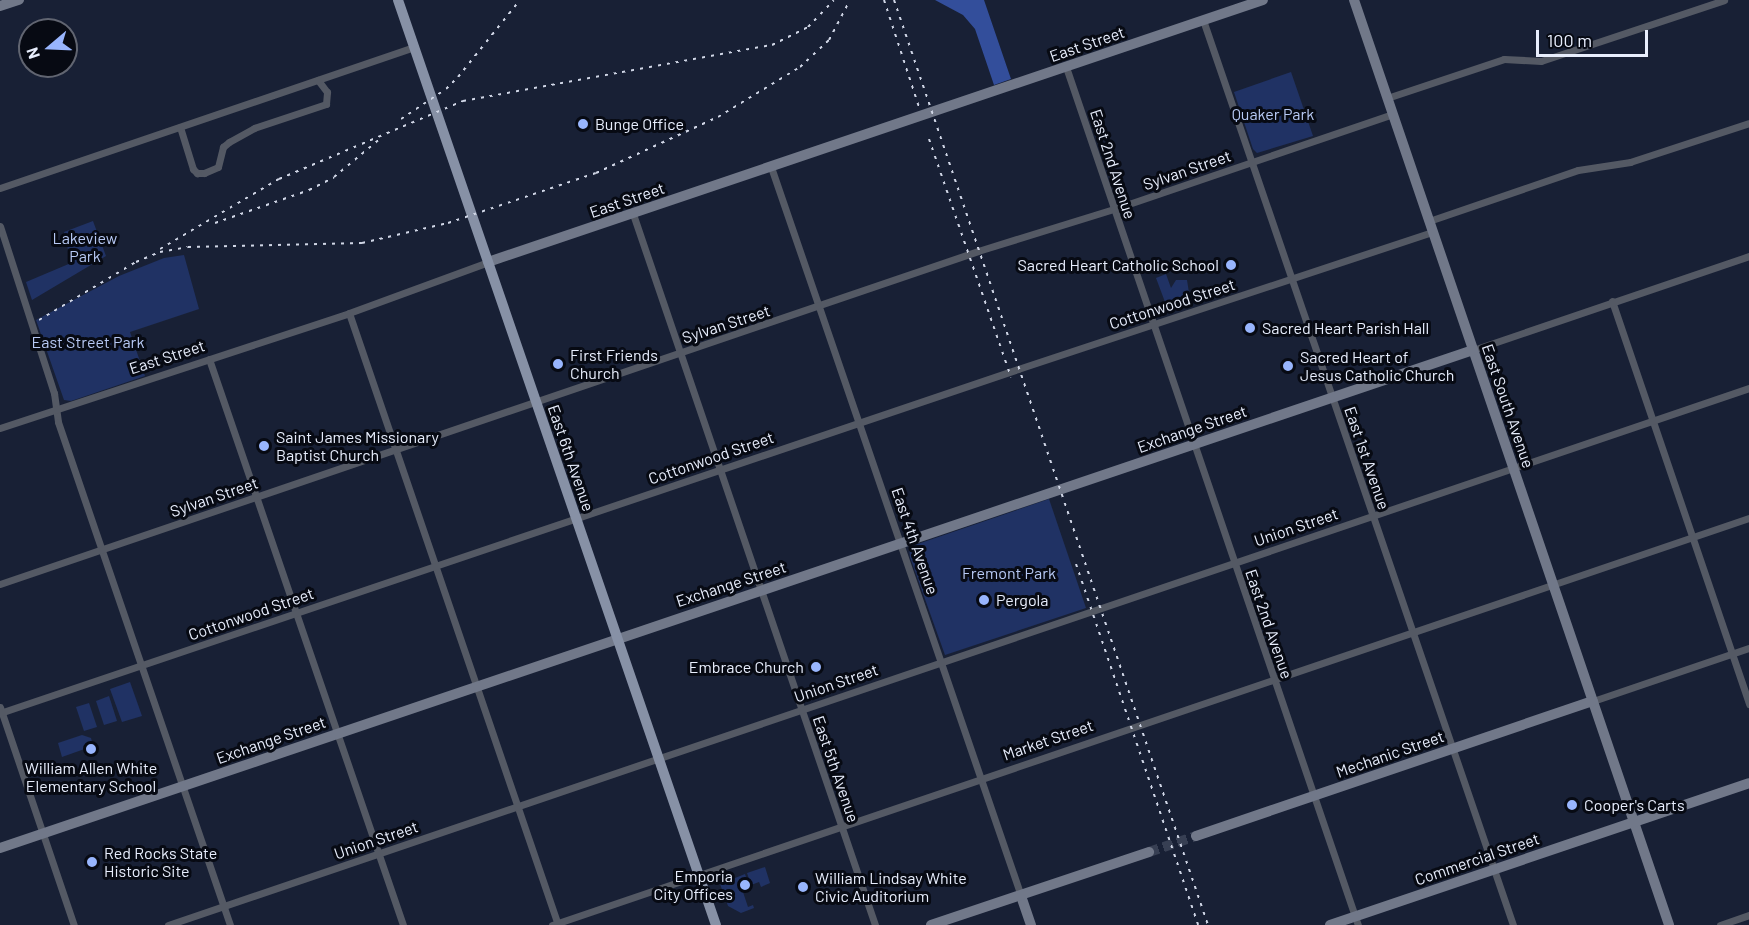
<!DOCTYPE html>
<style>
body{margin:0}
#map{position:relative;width:1749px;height:925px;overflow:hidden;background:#182035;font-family:Barlow,sans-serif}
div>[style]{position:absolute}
.green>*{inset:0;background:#203264}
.forest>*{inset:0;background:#334e9b}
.secondary-tunnel>*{height:10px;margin-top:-5px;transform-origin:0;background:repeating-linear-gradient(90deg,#373f53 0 10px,transparent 0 15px)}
.street>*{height:7px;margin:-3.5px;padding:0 3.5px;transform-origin:3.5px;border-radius:3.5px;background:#545964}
.secondary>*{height:10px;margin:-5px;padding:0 5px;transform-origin:5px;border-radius:5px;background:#717889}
.primary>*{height:10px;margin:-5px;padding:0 5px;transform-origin:5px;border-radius:5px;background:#8791a6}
.rail>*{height:2px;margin-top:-1px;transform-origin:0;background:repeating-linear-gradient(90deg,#d0d6e6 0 3px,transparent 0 9px)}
.dots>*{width:16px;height:16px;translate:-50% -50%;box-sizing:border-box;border:3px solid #070a13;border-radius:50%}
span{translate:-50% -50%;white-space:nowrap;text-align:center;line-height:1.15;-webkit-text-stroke:6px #070a13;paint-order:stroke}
.street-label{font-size:16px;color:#e8eefd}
.park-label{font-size:16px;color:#b7c9f4}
.poi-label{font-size:16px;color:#e8eefd}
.left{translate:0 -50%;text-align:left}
.right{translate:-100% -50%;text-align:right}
.north{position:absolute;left:18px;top:18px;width:60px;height:60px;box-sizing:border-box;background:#070a13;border:2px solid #616571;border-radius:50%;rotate:251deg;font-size:16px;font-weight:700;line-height:24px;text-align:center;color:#e8eefd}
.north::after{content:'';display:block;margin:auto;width:21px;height:27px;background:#98b5fd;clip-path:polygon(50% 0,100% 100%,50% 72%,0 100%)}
.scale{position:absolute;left:1536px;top:30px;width:112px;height:27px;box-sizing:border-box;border:3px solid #e8eefd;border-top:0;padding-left:8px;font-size:18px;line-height:21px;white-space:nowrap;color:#e8eefd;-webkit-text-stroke:4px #070a13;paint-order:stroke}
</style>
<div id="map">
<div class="green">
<div style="clip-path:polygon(1291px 72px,1313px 136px,1257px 153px,1253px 149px,1234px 92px)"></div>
<div style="clip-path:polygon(93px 221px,106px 256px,32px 300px,26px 282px,71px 263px,64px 232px)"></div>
<div style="clip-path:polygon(184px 255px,199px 309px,130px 332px,145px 376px,71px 401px,64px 400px,36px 320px,119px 276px,164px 258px)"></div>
<div style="clip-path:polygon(1166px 274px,1171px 288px,1176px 280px,1187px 280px,1190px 299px,1176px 304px,1174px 299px,1165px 302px,1156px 278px)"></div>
<div style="clip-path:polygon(1049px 499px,1086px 608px,945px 655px,910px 557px,909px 547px)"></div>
<div style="clip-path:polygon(130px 682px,142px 716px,122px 722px,110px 689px)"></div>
<div style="clip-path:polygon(109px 696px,117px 721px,104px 725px,96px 701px)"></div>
<div style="clip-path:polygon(89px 703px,97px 727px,84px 731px,76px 707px)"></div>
<div style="clip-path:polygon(82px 735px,91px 738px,93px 746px,62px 757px,58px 743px)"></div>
<div style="clip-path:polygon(765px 867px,770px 883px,761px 887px,759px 882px,751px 885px,747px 873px)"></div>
<div style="clip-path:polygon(745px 874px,749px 886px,742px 889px,748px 907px,753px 905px,754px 908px,741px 913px,728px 906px,720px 884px)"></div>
</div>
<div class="forest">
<div style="clip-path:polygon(935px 0,984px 0,1011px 79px,994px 85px,975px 29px,963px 15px)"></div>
</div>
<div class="secondary-tunnel">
<div style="left:1149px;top:852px;width:50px;rotate:-18.8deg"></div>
</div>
<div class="street">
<div style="left:1203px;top:20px;width:957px;rotate:71.09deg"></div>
<div style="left:1066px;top:67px;width:906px;rotate:71.21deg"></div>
<div style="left:1387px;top:98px;width:123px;rotate:-18.4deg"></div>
<div style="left:1504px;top:59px;width:37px;rotate:3deg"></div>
<div style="left:1541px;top:61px;width:193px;rotate:-18.4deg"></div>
<div style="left:180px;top:127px;width:44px;rotate:72.8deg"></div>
<div style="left:193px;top:169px;width:6px;rotate:45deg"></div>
<div style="left:197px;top:173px;width:7px"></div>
<div style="left:204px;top:173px;width:15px;rotate:-23deg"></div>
<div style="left:218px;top:167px;width:21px;rotate:-76deg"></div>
<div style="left:223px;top:147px;width:8px;rotate:-40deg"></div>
<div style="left:229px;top:142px;width:29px;rotate:-29deg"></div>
<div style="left:254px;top:128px;width:76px;rotate:-18.4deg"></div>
<div style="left:326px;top:104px;width:12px;rotate:-85deg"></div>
<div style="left:327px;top:92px;width:15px;rotate:-127deg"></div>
<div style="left:771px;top:167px;width:771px;rotate:71.07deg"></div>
<div style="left:0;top:188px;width:437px;rotate:-18.8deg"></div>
<div style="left:633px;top:214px;width:751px;rotate:71.2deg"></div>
<div style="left:1429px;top:221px;width:157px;rotate:-18.9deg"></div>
<div style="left:1578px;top:170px;width:53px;rotate:-8.7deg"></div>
<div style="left:1630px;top:162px;width:125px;rotate:-18.1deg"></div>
<div style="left:0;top:226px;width:176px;rotate:72.1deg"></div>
<div style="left:54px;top:393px;width:29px;rotate:82deg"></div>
<div style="left:58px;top:422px;width:532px;rotate:71.12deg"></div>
<div style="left:1612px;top:301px;width:426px;rotate:71.2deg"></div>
<div style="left:349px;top:313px;width:647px;rotate:71.14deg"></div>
<div style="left:1473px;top:350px;width:292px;rotate:-18.8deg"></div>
<div style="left:209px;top:359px;width:598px;rotate:71.08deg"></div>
<div style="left:0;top:428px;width:367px;rotate:-18.2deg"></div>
<div style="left:349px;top:313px;width:148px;rotate:-20.1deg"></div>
<div style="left:0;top:584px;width:1033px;rotate:-18.8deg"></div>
<div style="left:978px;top:251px;width:142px;rotate:-17.2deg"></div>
<div style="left:1114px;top:209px;width:295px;rotate:-18.8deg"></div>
<div style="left:1593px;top:701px;width:165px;rotate:-18.8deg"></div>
<div style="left:0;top:707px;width:230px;rotate:71.3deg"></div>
<div style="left:0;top:713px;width:1075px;rotate:-18.67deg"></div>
<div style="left:1018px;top:369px;width:437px;rotate:-18.3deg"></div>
<div style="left:168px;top:925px;width:1670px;rotate:-18.76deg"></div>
<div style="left:552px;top:925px;width:1264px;rotate:-18.78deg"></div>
<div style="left:1720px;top:925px;width:31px;rotate:-19deg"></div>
</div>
<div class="secondary">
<div style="left:1354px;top:0;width:977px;rotate:71.19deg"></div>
<div style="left:0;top:6px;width:20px;rotate:-18deg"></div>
<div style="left:488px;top:262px;width:818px;rotate:-18.68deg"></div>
<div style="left:1196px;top:836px;width:419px;rotate:-18.8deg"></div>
<div style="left:0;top:848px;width:1555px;rotate:-18.68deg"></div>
<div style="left:1021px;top:896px;width:31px;rotate:71deg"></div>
<div style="left:931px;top:925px;width:230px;rotate:-18.5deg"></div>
<div style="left:1330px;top:925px;width:442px;rotate:-18.7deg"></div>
</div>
<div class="primary">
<div style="left:398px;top:0;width:978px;rotate:71.03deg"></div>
</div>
<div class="rail">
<div style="left:884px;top:0;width:116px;rotate:71.9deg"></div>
<div style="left:894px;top:0;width:977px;rotate:71.25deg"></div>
<div style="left:401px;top:119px;width:54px;rotate:-33.7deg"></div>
<div style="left:446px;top:89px;width:17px;rotate:-45deg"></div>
<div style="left:458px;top:77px;width:99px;rotate:-51.2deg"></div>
<div style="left:929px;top:139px;width:252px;rotate:71deg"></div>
<div style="left:215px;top:223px;width:100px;rotate:-19.3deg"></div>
<div style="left:309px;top:190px;width:28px;rotate:-27deg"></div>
<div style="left:334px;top:177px;width:61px;rotate:-39.7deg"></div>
<div style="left:160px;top:249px;width:138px;rotate:-30.5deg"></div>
<div style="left:279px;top:179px;width:200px;rotate:-23deg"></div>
<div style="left:463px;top:101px;width:314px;rotate:-10.3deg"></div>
<div style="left:772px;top:45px;width:40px;rotate:-26.6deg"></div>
<div style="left:808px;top:27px;width:37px;rotate:-46deg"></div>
<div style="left:39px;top:320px;width:113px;rotate:-30.9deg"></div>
<div style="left:136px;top:262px;width:26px;rotate:-23deg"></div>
<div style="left:160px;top:252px;width:28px;rotate:-10deg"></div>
<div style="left:188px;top:247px;width:174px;rotate:-1.3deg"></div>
<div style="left:362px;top:243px;width:88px;rotate:-13.1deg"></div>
<div style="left:448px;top:223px;width:156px;rotate:-18.7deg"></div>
<div style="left:596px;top:173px;width:134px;rotate:-24.7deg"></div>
<div style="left:718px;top:117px;width:96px;rotate:-31.4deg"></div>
<div style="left:800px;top:67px;width:40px;rotate:-43deg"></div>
<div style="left:829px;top:40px;width:45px;rotate:-62.3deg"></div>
<div style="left:1076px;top:564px;width:381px;rotate:71.3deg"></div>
</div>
<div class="dots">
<div style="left:583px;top:124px;background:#98b5fd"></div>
<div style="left:1231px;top:265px;background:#98b5fd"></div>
<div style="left:1250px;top:328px;background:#98b5fd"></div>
<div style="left:558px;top:364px;background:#98b5fd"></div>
<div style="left:1288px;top:366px;background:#98b5fd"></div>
<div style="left:264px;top:446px;background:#98b5fd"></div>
<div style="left:984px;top:600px;background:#98b5fd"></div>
<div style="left:816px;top:667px;background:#98b5fd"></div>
<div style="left:91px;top:749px;background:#98b5fd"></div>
<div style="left:1572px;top:805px;background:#98b5fd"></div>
<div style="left:92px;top:862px;background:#98b5fd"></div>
<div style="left:745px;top:885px;background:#98b5fd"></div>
<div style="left:803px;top:887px;background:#98b5fd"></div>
</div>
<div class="street-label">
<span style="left:1087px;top:44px;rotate:-19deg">East Street</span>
<span style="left:1113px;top:164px;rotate:72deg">East 2nd Avenue</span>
<span style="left:1187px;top:170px;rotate:-19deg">Sylvan Street</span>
<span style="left:627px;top:200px;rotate:-19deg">East Street</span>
<span style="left:1172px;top:304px;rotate:-18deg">Cottonwood Street</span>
<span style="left:726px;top:324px;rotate:-18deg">Sylvan Street</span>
<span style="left:167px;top:357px;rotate:-18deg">East Street</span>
<span style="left:1508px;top:406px;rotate:71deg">East South Avenue</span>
<span style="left:1192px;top:429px;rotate:-19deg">Exchange Street</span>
<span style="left:571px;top:458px;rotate:71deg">East 6th Avenue</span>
<span style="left:711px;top:458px;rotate:-19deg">Cottonwood Street</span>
<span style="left:1367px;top:458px;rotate:71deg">East 1st Avenue</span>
<span style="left:214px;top:497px;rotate:-19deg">Sylvan Street</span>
<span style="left:1296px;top:527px;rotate:-19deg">Union Street</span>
<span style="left:915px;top:541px;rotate:71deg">East 4th Avenue</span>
<span style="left:731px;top:584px;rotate:-18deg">Exchange Street</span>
<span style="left:251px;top:614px;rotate:-19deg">Cottonwood Street</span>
<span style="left:1269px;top:624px;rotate:71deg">East 2nd Avenue</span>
<span style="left:836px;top:683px;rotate:-19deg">Union Street</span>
<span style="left:271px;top:740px;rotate:-19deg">Exchange Street</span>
<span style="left:1048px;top:740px;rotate:-19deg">Market Street</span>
<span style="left:1390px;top:754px;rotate:-19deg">Mechanic Street</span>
<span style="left:836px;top:769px;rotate:71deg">East 5th Avenue</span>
<span style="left:376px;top:840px;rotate:-19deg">Union Street</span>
<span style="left:1477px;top:859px;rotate:-19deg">Commercial Street</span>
</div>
<div class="park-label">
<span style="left:1273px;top:114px">Quaker Park</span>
<span style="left:85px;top:247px">Lakeview<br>Park</span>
<span style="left:88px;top:342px">East Street Park</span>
<span style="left:1009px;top:573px">Fremont Park</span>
</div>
<div class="poi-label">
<span class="left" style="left:595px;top:124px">Bunge Office</span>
<span class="right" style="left:1219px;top:265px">Sacred Heart Catholic School</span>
<span class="left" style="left:1262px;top:328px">Sacred Heart Parish Hall</span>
<span class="left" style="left:570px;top:364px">First Friends<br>Church</span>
<span class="left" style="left:1300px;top:366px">Sacred Heart of<br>Jesus Catholic Church</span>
<span class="left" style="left:276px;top:446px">Saint James Missionary<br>Baptist Church</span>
<span class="left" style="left:996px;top:600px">Pergola</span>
<span class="right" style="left:804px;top:667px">Embrace Church</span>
<span style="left:91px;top:777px">William Allen White<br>Elementary School</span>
<span class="left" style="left:1584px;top:805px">Cooper's Carts</span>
<span class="left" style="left:104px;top:862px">Red Rocks State<br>Historic Site</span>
<span class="right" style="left:733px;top:885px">Emporia<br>City Offices</span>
<span class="left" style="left:815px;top:887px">William Lindsay White<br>Civic Auditorium</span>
</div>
<div class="north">N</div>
<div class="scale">100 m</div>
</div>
